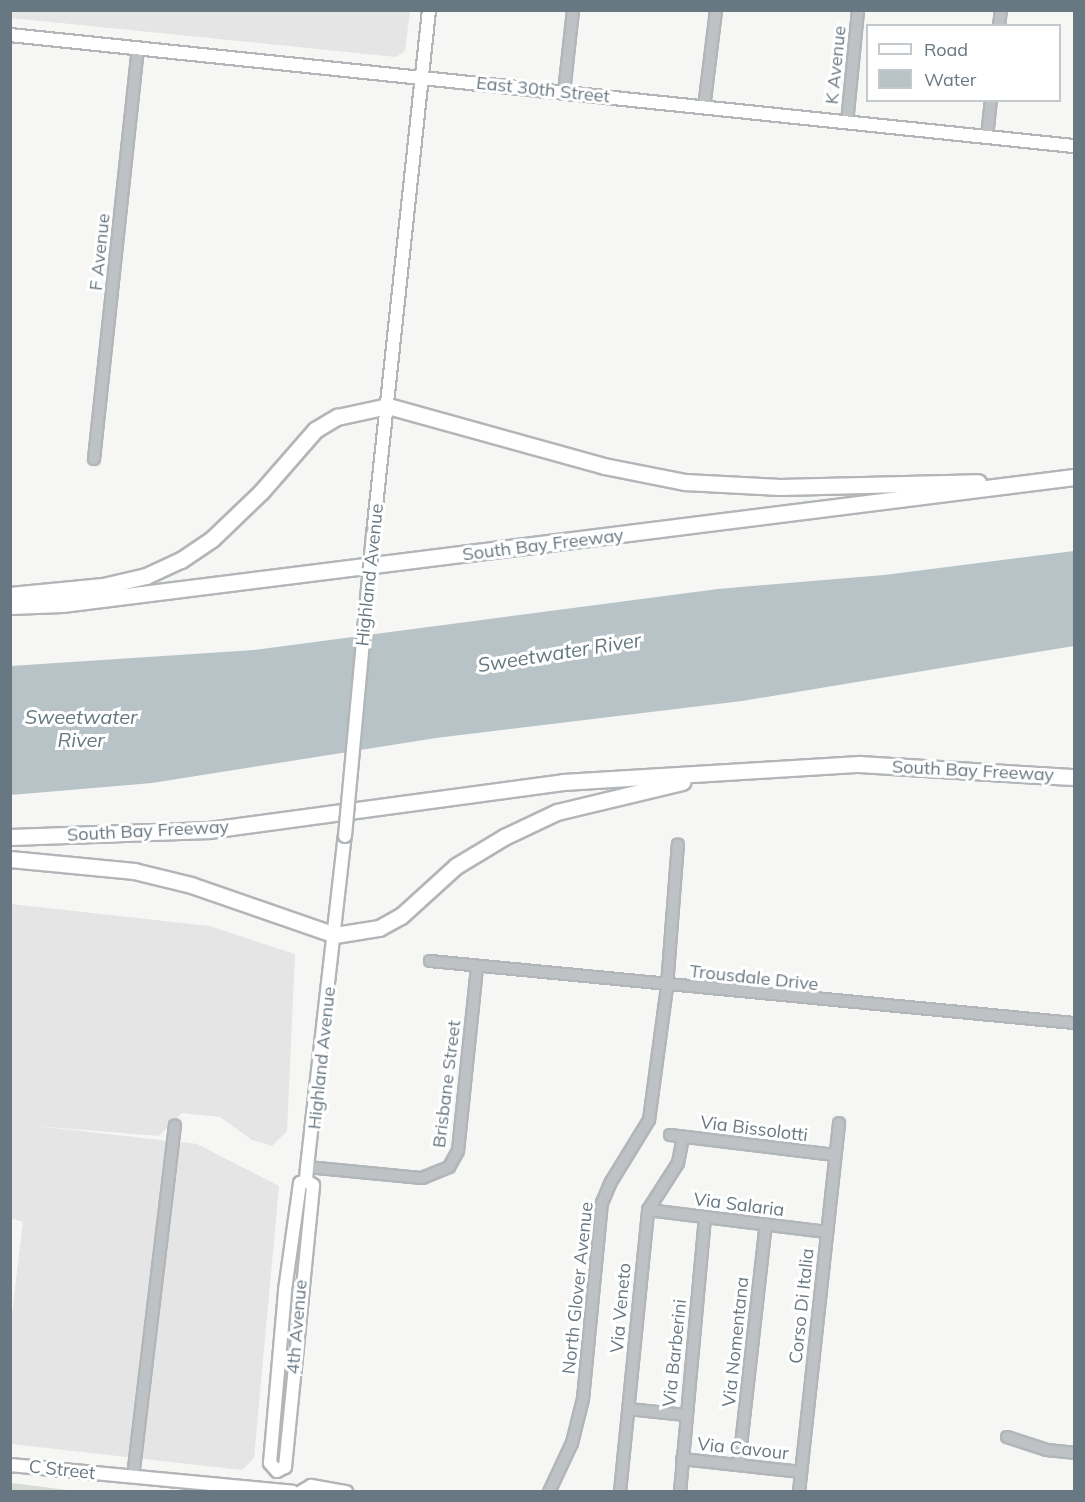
<!DOCTYPE html>
<style>
body{margin:0}
#map{position:relative;width:1085px;height:1502px;overflow:hidden;background:#f6f6f4;font-family:Mulish,sans-serif}
div>[style]{position:absolute}
.built>*{inset:0;background:#e4e5e4}
.green>*{inset:0;background:#d6dbd3}
.water>*{inset:0;background:#b7c3c7}
.roads{filter:drop-shadow(2px 0 #b2b6b9) drop-shadow(-2px 0 #b2b6b9) drop-shadow(0 2px #b2b6b9) drop-shadow(0 -2px #b2b6b9)}
.minor>*{height:10px;margin:-5px;padding:0 5px;transform-origin:5px;border-radius:5px;background:#bec2c5}
.major>*{height:12px;margin:-6px;padding:0 6px;transform-origin:6px;border-radius:6px;background:#fff}
.highway>*{height:15px;margin:-7.5px;padding:0 7.5px;transform-origin:7.5px;border-radius:7.5px;background:#fff}
.bridges{filter:drop-shadow(2px 0 #b2b6b9) drop-shadow(-2px 0 #b2b6b9) drop-shadow(0 2px #b2b6b9) drop-shadow(0 -2px #b2b6b9)}
.major-bridge>*{height:12px;margin:-6px;padding:0 6px;transform-origin:6px;border-radius:6px;background:#fff}
span{translate:-50% -50%;white-space:nowrap;text-align:center;line-height:1.15;-webkit-text-stroke:6px #fff;paint-order:stroke}
.street-label{font-size:18px;color:#687882}
.water-label{font-size:20px;color:#63797f;font-style:italic}
.frame{position:absolute;inset:0;border:12px solid #687882;pointer-events:none}
.legend{position:absolute;left:866px;top:24px;width:195px;height:78px;box-sizing:border-box;background:#fff;border:2px solid #c3c9cd;margin:0;padding:8px 10px;list-style:none;font-size:18px;color:#687882}
.legend li{display:flex;align-items:center;gap:12px;height:30px}
.legend b{width:30px;border:2px solid #c3c9cd}
</style>
<div id="map">
<div class="built">
<div style="clip-path:polygon(10px 11px,11px 10px,410px 11px,405px 51px,396px 57px,11px 18px)"></div>
<div style="clip-path:polygon(11px 904px,209px 926px,295px 954px,287px 1131px,272px 1146px,252px 1140px,220px 1117px,182px 1113px,159px 1136px,36px 1126px,197px 1144px,279px 1186px,254px 1458px,242px 1470px,11px 1444px,10px 1330px,23px 1222px,10px 1218px)"></div>
</div>
<div class="green">
<div style="clip-path:polygon(11px 1483px,75px 1491px,11px 1491px)"></div>
</div>
<div class="water">
<div style="clip-path:polygon(1074px 551px,1074px 646px,742px 701px,436px 738px,152px 783px,11px 795px,11px 666px,254px 650px,718px 589px,884px 575px)"></div>
</div>
<div class="roads">
<div class="minor">
<div style="left:999px;top:26px;width:16px;rotate:-83deg"></div>
<div style="left:564px;top:92px;width:82px;rotate:-83.7deg"></div>
<div style="left:704px;top:108px;width:99px;rotate:-83deg"></div>
<div style="left:847px;top:123px;width:114px;rotate:-84.4deg"></div>
<div style="left:987px;top:137px;width:37px;rotate:-84deg"></div>
<div style="left:94px;top:459px;width:414px;rotate:-83.9deg"></div>
<div style="left:430px;top:961px;width:647px;rotate:5.5deg"></div>
<div style="left:670px;top:1135px;width:166px;rotate:6.9deg"></div>
<div style="left:307px;top:1167px;width:116px;rotate:5.5deg"></div>
<div style="left:422px;top:1178px;width:29px;rotate:-22deg"></div>
<div style="left:449px;top:1167px;width:18px;rotate:-61deg"></div>
<div style="left:458px;top:1151px;width:186px;rotate:-84.1deg"></div>
<div style="left:648px;top:1210px;width:180px;rotate:7deg"></div>
<div style="left:628px;top:1409px;width:58px;rotate:5.9deg"></div>
<div style="left:1007px;top:1437px;width:42px;rotate:18deg"></div>
<div style="left:1047px;top:1450px;width:27px;rotate:6deg"></div>
<div style="left:682px;top:1459px;width:120px;rotate:6.2deg"></div>
<div style="left:739px;top:1463px;width:241px;rotate:-83.6deg"></div>
<div style="left:133px;top:1477px;width:354px;rotate:-83.2deg"></div>
<div style="left:549px;top:1492px;width:54px;rotate:-64.9deg"></div>
<div style="left:572px;top:1443px;width:45px;rotate:-76deg"></div>
<div style="left:583px;top:1399px;width:197px;rotate:-84.5deg"></div>
<div style="left:602px;top:1203px;width:23px;rotate:-67deg"></div>
<div style="left:611px;top:1182px;width:73px;rotate:-58.5deg"></div>
<div style="left:649px;top:1120px;width:135px;rotate:-82.3deg"></div>
<div style="left:667px;top:986px;width:142px;rotate:-85.6deg"></div>
<div style="left:620px;top:1492px;width:283px;rotate:-84.3deg"></div>
<div style="left:648px;top:1210px;width:56px;rotate:-57.4deg"></div>
<div style="left:678px;top:1163px;width:26px;rotate:-79deg"></div>
<div style="left:680px;top:1492px;width:276px;rotate:-84.8deg"></div>
<div style="left:799px;top:1492px;width:371px;rotate:-83.8deg"></div>
</div>
<div class="major">
<div style="left:10px;top:35px;width:1070px;rotate:5.96deg"></div>
<div style="left:373px;top:534px;width:527px;rotate:-83.9deg"></div>
<div style="left:10px;top:1465px;width:284px;rotate:5.4deg"></div>
<div style="left:277px;top:1471px;width:9px;rotate:-27deg"></div>
<div style="left:285px;top:1467px;width:283px;rotate:-84.3deg"></div>
<div style="left:313px;top:1185px;width:8px;rotate:-150deg"></div>
<div style="left:306px;top:1181px;width:14px;rotate:-86deg"></div>
<div style="left:307px;top:1167px;width:333px;rotate:-83.5deg"></div>
<div style="left:277px;top:1471px;width:11px;rotate:-131deg"></div>
<div style="left:270px;top:1463px;width:174px;rotate:-85deg"></div>
<div style="left:285px;top:1290px;width:108px;rotate:-82deg"></div>
<div style="left:300px;top:1183px;width:6px;rotate:-18deg"></div>
<div style="left:301px;top:1492px;width:12px;rotate:-31deg"></div>
<div style="left:311px;top:1486px;width:36px;rotate:10deg"></div>
</div>
<div class="highway">
<div style="left:10px;top:595px;width:93px;rotate:-5.5deg"></div>
<div style="left:103px;top:586px;width:44px;rotate:-13.1deg"></div>
<div style="left:146px;top:576px;width:38px;rotate:-25deg"></div>
<div style="left:181px;top:560px;width:37px;rotate:-34deg"></div>
<div style="left:212px;top:539px;width:68px;rotate:-43.8deg"></div>
<div style="left:261px;top:492px;width:82px;rotate:-48.9deg"></div>
<div style="left:315px;top:430px;width:26px;rotate:-31deg"></div>
<div style="left:337px;top:417px;width:52px;rotate:-12.2deg"></div>
<div style="left:388px;top:406px;width:224px;rotate:15.5deg"></div>
<div style="left:604px;top:466px;width:83px;rotate:11.2deg"></div>
<div style="left:685px;top:482px;width:95px;rotate:3deg"></div>
<div style="left:780px;top:487px;width:198px;rotate:-1.4deg"></div>
<div style="left:10px;top:606px;width:52px;rotate:-2.2deg"></div>
<div style="left:62px;top:604px;width:1020px;rotate:-7.15deg"></div>
<div style="left:10px;top:837px;width:199px;rotate:-2deg"></div>
<div style="left:209px;top:830px;width:357px;rotate:-7.7deg"></div>
<div style="left:563px;top:782px;width:297px;rotate:-3.5deg"></div>
<div style="left:859px;top:764px;width:215px;rotate:3.5deg"></div>
<div style="left:10px;top:859px;width:125px;rotate:5.5deg"></div>
<div style="left:134px;top:871px;width:59px;rotate:13.8deg"></div>
<div style="left:191px;top:885px;width:152px;rotate:19.1deg"></div>
<div style="left:335px;top:935px;width:45px;rotate:-9deg"></div>
<div style="left:379px;top:928px;width:25px;rotate:-29deg"></div>
<div style="left:401px;top:916px;width:74px;rotate:-42.3deg"></div>
<div style="left:456px;top:866px;width:56px;rotate:-31.1deg"></div>
<div style="left:504px;top:837px;width:59px;rotate:-25.3deg"></div>
<div style="left:557px;top:812px;width:129px;rotate:-13.5deg"></div>
</div>
</div>
<div class="bridges">
<div class="major-bridge">
<div style="left:345px;top:836px;width:303px;rotate:-84.7deg"></div>
</div>
</div>
<div class="street-label">
<span style="left:836px;top:65px;rotate:-84deg">K Avenue</span>
<span style="left:543px;top:90px;rotate:6deg">East 30th Street</span>
<span style="left:100px;top:252px;rotate:-84deg">F Avenue</span>
<span style="left:543px;top:545px;rotate:-7deg">South Bay Freeway</span>
<span style="left:370px;top:575px;rotate:-84deg">Highland Avenue</span>
<span style="left:973px;top:771px;rotate:3deg">South Bay Freeway</span>
<span style="left:148px;top:831px;rotate:-3deg">South Bay Freeway</span>
<span style="left:754px;top:978px;rotate:6deg">Trousdale Drive</span>
<span style="left:322px;top:1058px;rotate:-84deg">Highland Avenue</span>
<span style="left:447px;top:1084px;rotate:-83deg">Brisbane Street</span>
<span style="left:754px;top:1129px;rotate:7deg">Via Bissolotti</span>
<span style="left:739px;top:1205px;rotate:7deg">Via Salaria</span>
<span style="left:578px;top:1288px;rotate:-84deg">North Glover Avenue</span>
<span style="left:802px;top:1306px;rotate:-84deg">Corso Di Italia</span>
<span style="left:621px;top:1308px;rotate:-85deg">Via Veneto</span>
<span style="left:297px;top:1327px;rotate:-85deg">4th Avenue</span>
<span style="left:736px;top:1342px;rotate:-84deg">Via Nomentana</span>
<span style="left:675px;top:1353px;rotate:-84deg">Via Barberini</span>
<span style="left:743px;top:1449px;rotate:6deg">Via Cavour</span>
<span style="left:62px;top:1470px;rotate:6deg">C Street</span>
</div>
<div class="water-label">
<span style="left:559px;top:652px;rotate:-9deg">Sweetwater River</span>
<span style="left:81px;top:728px">Sweetwater<br>River</span>
</div>
<div class="frame"></div>
<ul class="legend">
<li><b style="height:8px;background:#fff"></b>Road</li>
<li><b style="height:16px;background:#b7c3c7"></b>Water</li>
</ul>
</div>
